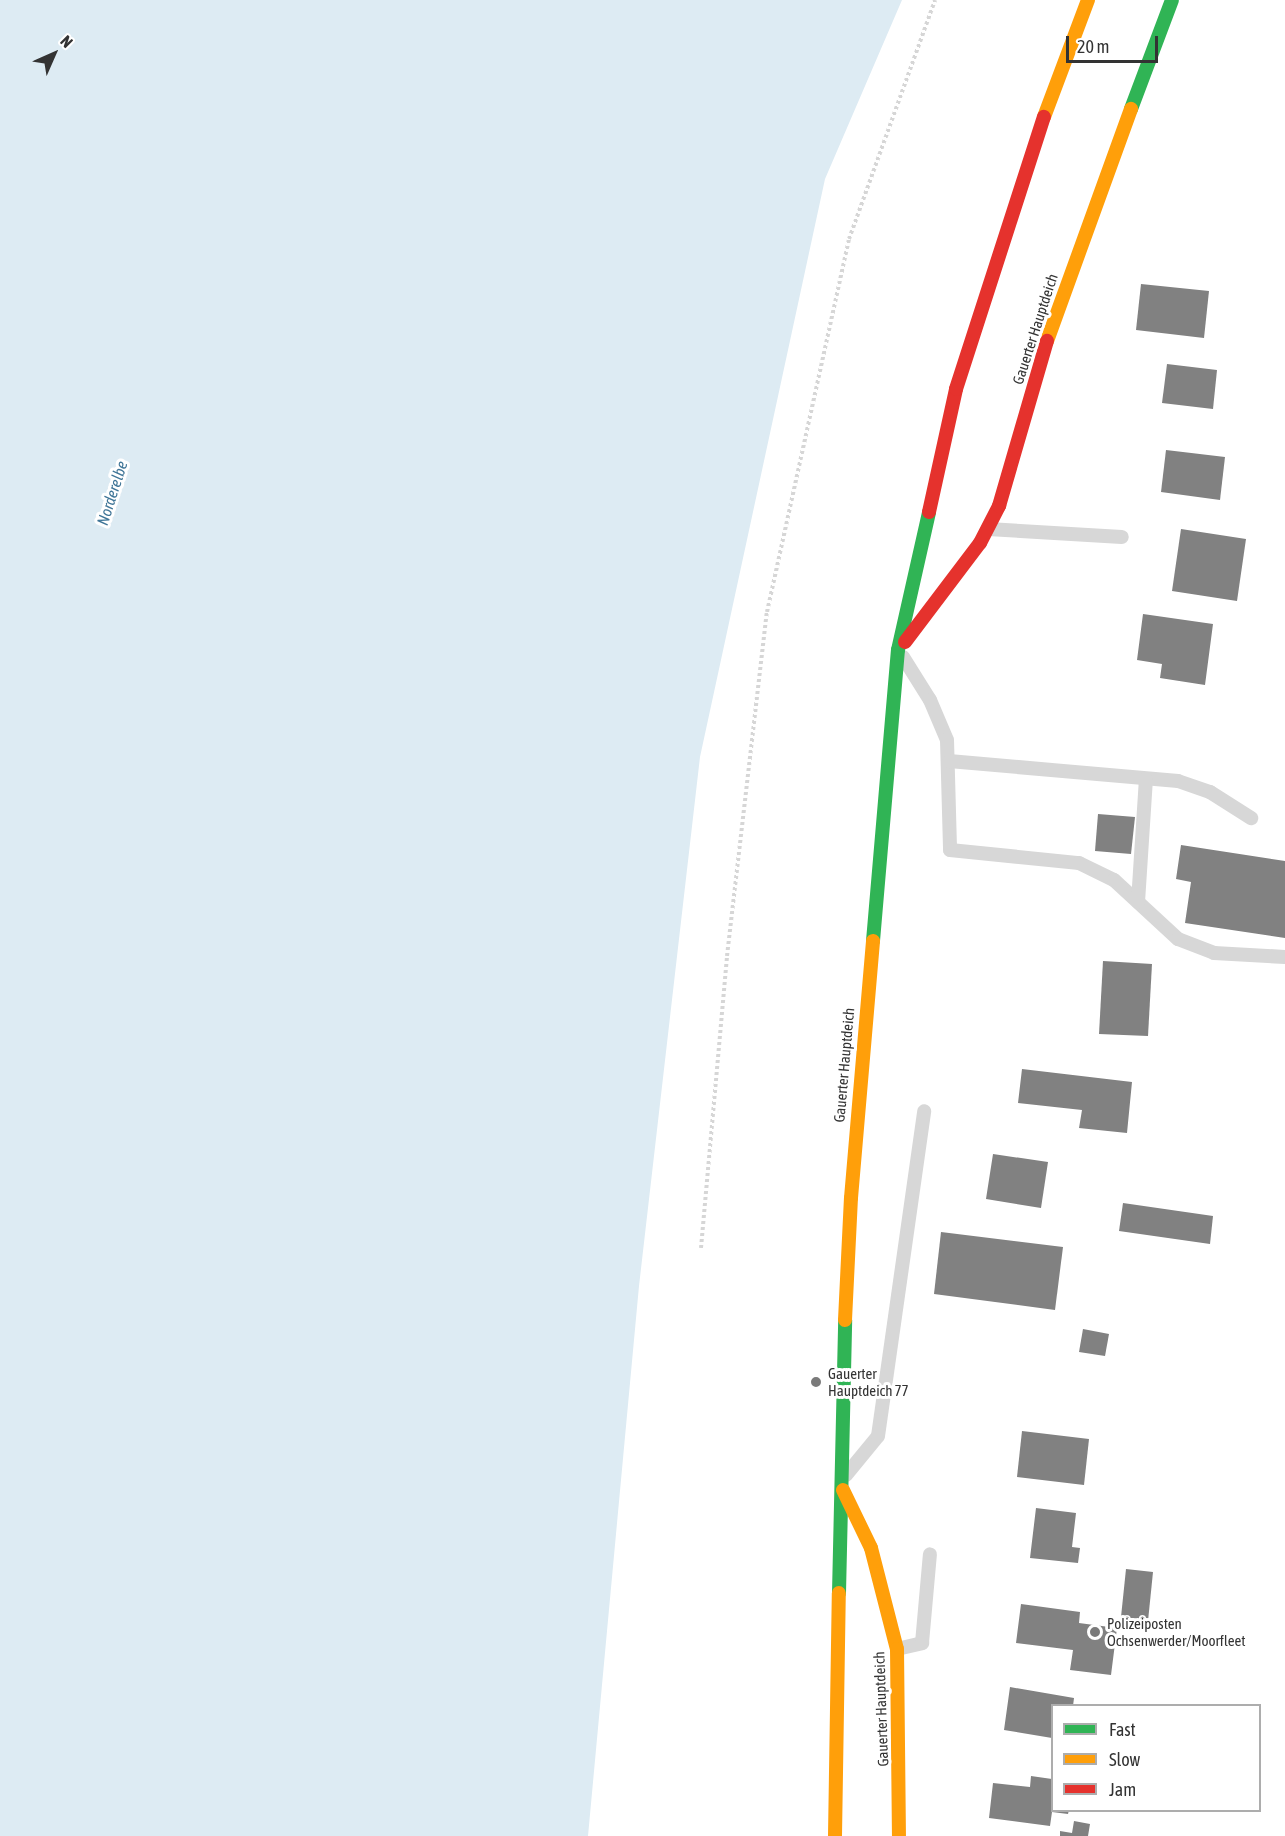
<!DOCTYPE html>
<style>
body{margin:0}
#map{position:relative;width:1285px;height:1836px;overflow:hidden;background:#fff;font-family:"Asap Condensed",sans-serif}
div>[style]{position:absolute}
.water>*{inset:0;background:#ddebf3}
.building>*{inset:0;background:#818181}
.path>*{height:4px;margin-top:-2px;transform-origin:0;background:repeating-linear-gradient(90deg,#d6d6d6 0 3px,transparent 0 6px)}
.lane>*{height:14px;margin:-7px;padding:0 7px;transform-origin:7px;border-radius:7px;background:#d7d7d7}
.fast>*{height:14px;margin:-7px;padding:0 7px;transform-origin:7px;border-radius:7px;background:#30b455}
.slow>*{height:14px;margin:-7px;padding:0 7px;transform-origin:7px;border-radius:7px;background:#ff9f0a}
.jam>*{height:14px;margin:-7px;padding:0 7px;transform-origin:7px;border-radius:7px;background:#e5322d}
.dots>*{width:16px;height:16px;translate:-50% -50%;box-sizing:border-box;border:3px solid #fff;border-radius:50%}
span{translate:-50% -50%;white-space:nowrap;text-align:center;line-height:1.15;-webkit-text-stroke:6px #fff;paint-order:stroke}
.street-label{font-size:15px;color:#333}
.poi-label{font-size:15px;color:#333}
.left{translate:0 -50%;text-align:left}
.water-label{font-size:16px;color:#3f7597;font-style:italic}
.legend{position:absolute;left:1051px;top:1704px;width:210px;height:108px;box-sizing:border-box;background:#fff;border:2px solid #adadad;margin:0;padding:8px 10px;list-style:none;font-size:18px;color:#333}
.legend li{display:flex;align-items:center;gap:12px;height:30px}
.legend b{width:30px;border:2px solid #adadad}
.north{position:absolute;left:24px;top:24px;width:60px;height:60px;-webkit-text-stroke:4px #fff;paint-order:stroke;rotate:45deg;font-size:16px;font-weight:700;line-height:24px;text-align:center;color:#333}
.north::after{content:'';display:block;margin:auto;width:21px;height:27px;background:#333;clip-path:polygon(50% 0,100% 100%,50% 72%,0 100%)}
.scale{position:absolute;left:1066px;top:36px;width:92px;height:27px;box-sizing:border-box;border:3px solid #333;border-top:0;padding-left:8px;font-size:18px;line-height:21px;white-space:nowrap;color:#333;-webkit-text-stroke:4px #fff;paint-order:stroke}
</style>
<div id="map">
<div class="water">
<div style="clip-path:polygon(0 0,902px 0,825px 179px,700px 757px,639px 1286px,588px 1836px,0 1836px)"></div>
</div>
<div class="building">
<div style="clip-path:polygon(1141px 284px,1209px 291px,1204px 338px,1136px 330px)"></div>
<div style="clip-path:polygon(1167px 364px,1217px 370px,1213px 409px,1162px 403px)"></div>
<div style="clip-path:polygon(1166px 450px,1225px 457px,1220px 500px,1161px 492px)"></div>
<div style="clip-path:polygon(1181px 529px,1246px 539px,1237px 601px,1172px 591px)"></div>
<div style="clip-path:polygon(1143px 614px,1213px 624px,1205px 685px,1160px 678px,1162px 664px,1137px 660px)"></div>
<div style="clip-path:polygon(1098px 814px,1135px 817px,1131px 854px,1095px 851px)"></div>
<div style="clip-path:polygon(1181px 845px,1285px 861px,1285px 938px,1185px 923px,1191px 882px,1176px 879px)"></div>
<div style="clip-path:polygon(1103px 961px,1152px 964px,1148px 1036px,1099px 1034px)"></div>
<div style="clip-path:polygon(1022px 1069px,1132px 1082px,1127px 1133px,1079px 1128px,1082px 1110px,1018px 1103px)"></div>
<div style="clip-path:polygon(993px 1154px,1048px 1162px,1041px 1208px,986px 1199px)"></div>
<div style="clip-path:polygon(1123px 1203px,1213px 1216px,1210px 1244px,1119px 1231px)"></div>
<div style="clip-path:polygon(941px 1232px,1063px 1247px,1055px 1310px,934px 1294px)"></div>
<div style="clip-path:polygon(1083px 1329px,1109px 1334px,1105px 1356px,1079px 1352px)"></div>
<div style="clip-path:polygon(1022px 1431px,1089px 1439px,1084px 1485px,1017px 1477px)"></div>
<div style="clip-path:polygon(1036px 1508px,1076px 1513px,1072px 1547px,1080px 1548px,1078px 1563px,1030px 1558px)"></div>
<div style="clip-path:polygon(1126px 1569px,1153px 1572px,1148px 1621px,1121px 1617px)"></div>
<div style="clip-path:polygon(1021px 1604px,1080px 1612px,1079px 1623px,1117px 1628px,1111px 1675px,1070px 1670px,1073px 1650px,1016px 1643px)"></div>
<div style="clip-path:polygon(1010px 1687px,1074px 1698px,1073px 1706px,1052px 1706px,1052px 1738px,1004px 1730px)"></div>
<div style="clip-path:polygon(1031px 1776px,1052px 1779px,1052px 1810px,1069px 1810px,1068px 1814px,1052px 1812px,1050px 1826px,989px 1818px,993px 1783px,1030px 1787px)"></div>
<div style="clip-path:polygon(1074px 1821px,1090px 1824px,1088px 1836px,1060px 1836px,1060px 1831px,1072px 1833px)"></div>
</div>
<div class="path">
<div style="left:701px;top:1248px;width:293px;rotate:-84.9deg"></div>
<div style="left:727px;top:956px;width:346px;rotate:-83.4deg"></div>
<div style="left:767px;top:612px;width:382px;rotate:-77.6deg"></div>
<div style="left:849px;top:239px;width:254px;rotate:-70.2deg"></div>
</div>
<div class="lane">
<div style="left:988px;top:529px;width:134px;rotate:3.4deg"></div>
<div style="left:903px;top:657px;width:51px;rotate:57.9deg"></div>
<div style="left:930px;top:700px;width:43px;rotate:67deg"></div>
<div style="left:947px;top:740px;width:110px;rotate:88.4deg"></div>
<div style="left:950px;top:850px;width:130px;rotate:5.8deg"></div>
<div style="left:1079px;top:863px;width:39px;rotate:26deg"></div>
<div style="left:1114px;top:880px;width:87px;rotate:42.7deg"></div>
<div style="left:1178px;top:939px;width:39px;rotate:21deg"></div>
<div style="left:1214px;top:953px;width:71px;rotate:3.2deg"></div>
<div style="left:949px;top:761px;width:230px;rotate:5deg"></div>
<div style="left:1178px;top:781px;width:34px;rotate:19deg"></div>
<div style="left:1210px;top:792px;width:49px;rotate:32.4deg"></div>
<div style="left:1138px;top:902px;width:123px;rotate:-86.3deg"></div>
<div style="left:846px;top:1475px;width:50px;rotate:-50.6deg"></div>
<div style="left:878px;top:1436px;width:328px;rotate:-81.9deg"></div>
<div style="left:897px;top:1649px;width:26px;rotate:-13deg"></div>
<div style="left:922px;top:1643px;width:89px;rotate:-84.9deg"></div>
</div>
<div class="fast">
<div style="left:1131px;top:109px;width:116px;rotate:-69.4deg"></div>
<div style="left:873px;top:941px;width:292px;rotate:-85.1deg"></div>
<div style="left:898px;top:650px;width:141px;rotate:-77.3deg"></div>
<div style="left:839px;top:1593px;width:273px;rotate:-88.7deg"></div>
</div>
<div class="slow">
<div style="left:1044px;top:117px;width:125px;rotate:-69.4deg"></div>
<div style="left:1047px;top:341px;width:247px;rotate:-70.1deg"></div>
<div style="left:845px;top:1320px;width:122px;rotate:-87.2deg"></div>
<div style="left:851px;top:1198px;width:258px;rotate:-85.1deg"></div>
<div style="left:843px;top:1490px;width:64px;rotate:64.2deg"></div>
<div style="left:871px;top:1548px;width:104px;rotate:75.6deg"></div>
<div style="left:897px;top:1649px;width:187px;rotate:89.4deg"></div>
<div style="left:835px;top:1836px;width:243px;rotate:-89.1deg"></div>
</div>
<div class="jam">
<div style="left:929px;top:512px;width:126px;rotate:-77.6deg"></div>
<div style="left:956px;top:389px;width:286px;rotate:-72.1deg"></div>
<div style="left:905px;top:642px;width:124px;rotate:-52.9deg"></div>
<div style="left:980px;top:543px;width:42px;rotate:-62.8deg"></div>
<div style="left:999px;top:506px;width:172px;rotate:-73.8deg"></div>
</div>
<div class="dots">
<div style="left:816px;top:1382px;background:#7a7a7a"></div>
<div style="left:1095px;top:1632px;background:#7a7a7a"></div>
</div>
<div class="street-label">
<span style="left:1035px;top:329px;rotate:-72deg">Gauerter Hauptdeich</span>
<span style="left:844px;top:1065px;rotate:-85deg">Gauerter Hauptdeich</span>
<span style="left:881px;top:1709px;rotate:-92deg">Gauerter Hauptdeich</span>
</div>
<div class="poi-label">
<span class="left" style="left:828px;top:1382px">Gauerter<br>Hauptdeich 77</span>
<span class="left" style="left:1107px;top:1632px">Polizeiposten<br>Ochsenwerder/Moorfleet</span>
</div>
<div class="water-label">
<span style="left:112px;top:493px;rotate:-72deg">Norderelbe</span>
</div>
<ul class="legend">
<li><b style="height:8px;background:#30b455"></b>Fast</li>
<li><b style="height:8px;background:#ff9f0a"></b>Slow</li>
<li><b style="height:8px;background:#e5322d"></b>Jam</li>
</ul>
<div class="north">N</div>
<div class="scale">20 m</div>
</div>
